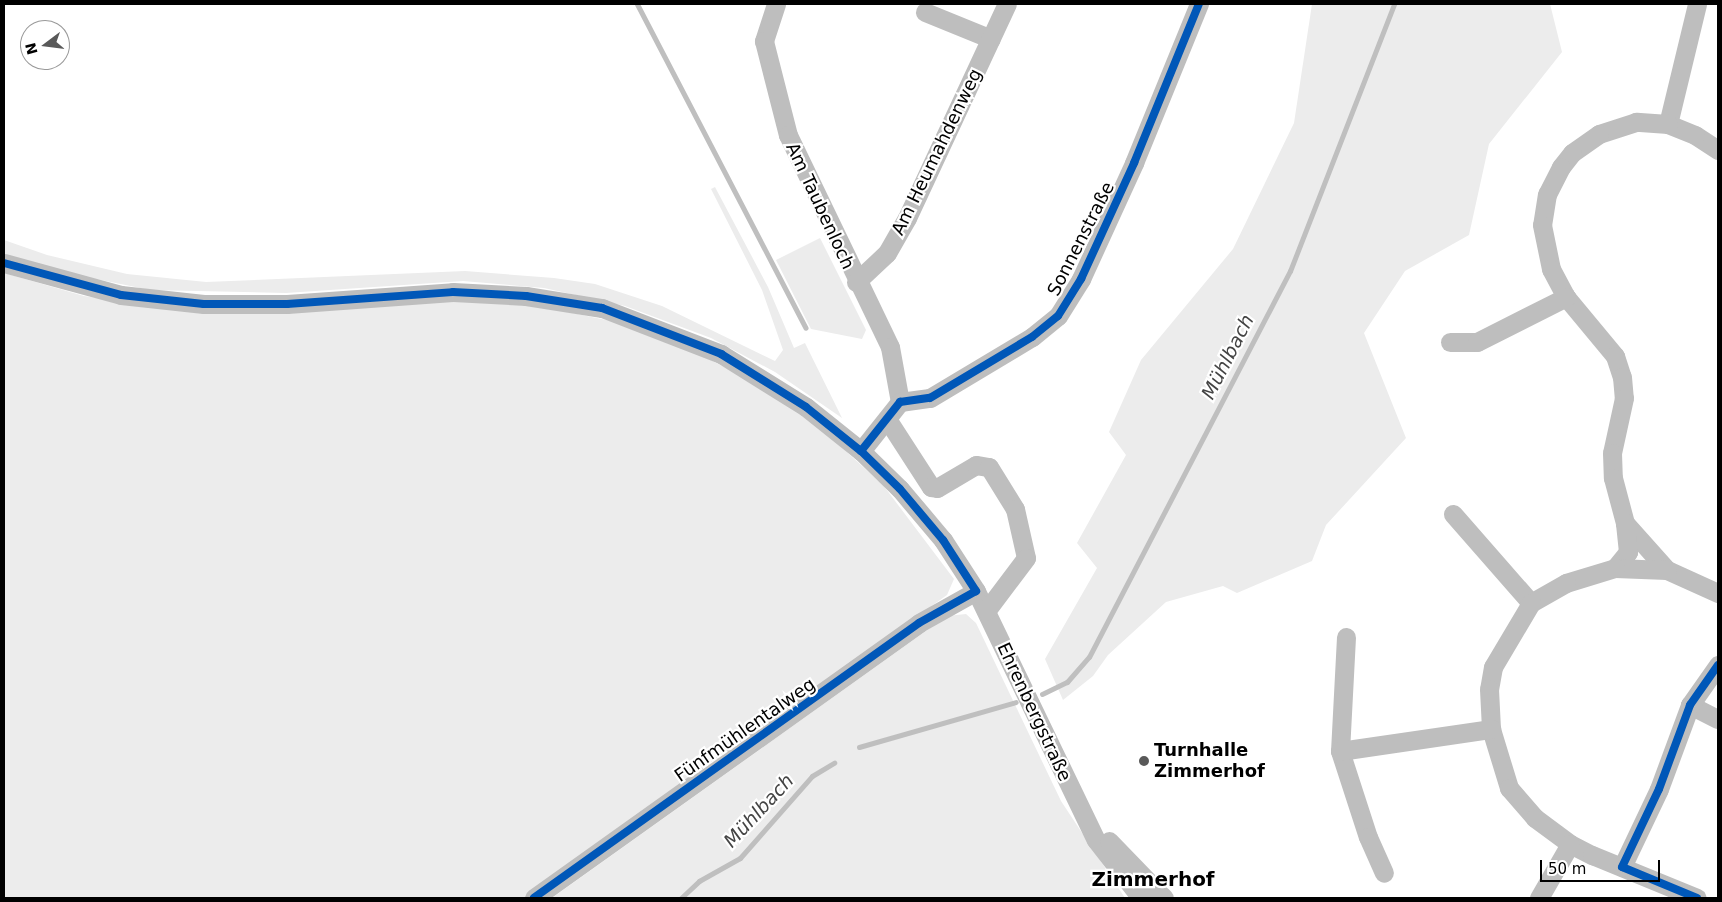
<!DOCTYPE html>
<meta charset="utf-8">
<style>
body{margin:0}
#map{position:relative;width:1722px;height:902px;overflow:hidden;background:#fff;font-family:"DejaVu Sans",sans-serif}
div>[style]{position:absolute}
.green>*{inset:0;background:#ececec}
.stream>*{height:5px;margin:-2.5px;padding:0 2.5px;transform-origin:2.5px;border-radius:2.5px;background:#bfbfbf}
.minor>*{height:19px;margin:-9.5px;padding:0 9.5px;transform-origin:9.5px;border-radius:9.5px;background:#bebebe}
.cycleway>*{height:8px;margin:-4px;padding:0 4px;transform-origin:4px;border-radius:4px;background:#0057b8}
.dots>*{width:14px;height:14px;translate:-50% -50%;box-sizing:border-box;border:2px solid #fff;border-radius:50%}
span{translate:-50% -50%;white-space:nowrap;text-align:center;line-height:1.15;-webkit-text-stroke:4.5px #fff;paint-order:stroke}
.street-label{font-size:18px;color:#000}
.poi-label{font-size:18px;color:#000;font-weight:700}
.left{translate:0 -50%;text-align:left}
.water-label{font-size:19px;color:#444;font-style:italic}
.quarter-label{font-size:20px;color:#000;font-weight:700}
.frame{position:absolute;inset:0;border:5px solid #000;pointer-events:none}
.north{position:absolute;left:20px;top:20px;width:50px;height:50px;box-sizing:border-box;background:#fff;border:1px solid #999;border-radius:50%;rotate:255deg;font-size:14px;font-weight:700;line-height:20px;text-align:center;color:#000}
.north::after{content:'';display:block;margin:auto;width:18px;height:22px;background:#595959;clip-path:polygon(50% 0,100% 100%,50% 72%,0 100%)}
.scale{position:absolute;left:1540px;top:860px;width:120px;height:22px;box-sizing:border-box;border:2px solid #000;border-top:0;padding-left:6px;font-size:15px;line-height:18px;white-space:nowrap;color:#000;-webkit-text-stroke:4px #fff;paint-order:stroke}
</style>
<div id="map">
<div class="green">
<div style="clip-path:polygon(1312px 4px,1550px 4px,1562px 52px,1489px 144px,1469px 235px,1405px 271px,1364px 333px,1406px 438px,1326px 525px,1312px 561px,1237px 593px,1223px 586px,1166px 602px,1108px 655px,1093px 676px,1063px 700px,1045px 659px,1097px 568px,1077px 543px,1126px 455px,1109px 432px,1141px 360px,1233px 249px,1294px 123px)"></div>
<div style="clip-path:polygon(715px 187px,768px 287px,794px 348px,805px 343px,842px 418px,775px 372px,711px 338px,625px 306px,544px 288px,463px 281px,286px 293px,150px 290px,62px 272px,4px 254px,4px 240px,47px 255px,127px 274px,206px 282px,465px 271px,554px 278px,595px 284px,662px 306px,775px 361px,783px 350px,762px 290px,711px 189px)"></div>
<div style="clip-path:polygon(820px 238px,866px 330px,862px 339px,811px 329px,776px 260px)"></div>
<div style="clip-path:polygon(4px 273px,84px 296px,171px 309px,459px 300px,534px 305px,611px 321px,690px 349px,758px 385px,817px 425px,883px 485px,954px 579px,947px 595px,524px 898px,4px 898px)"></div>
<div style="clip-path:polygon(966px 614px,976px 623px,1061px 801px,1125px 898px,552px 898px,947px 616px)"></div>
</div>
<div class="stream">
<div style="left:637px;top:4px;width:365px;rotate:62.5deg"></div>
<div style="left:1042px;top:694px;width:28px;rotate:-26deg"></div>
<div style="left:1067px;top:682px;width:33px;rotate:-49deg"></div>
<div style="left:1089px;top:657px;width:435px;rotate:-62.5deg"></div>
<div style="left:1290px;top:271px;width:287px;rotate:-68.7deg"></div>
<div style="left:859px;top:747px;width:163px;rotate:-16deg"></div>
<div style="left:681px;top:898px;width:25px;rotate:-43deg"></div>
<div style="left:699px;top:881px;width:47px;rotate:-29.3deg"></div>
<div style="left:740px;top:858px;width:109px;rotate:-48.7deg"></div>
<div style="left:812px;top:776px;width:26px;rotate:-31deg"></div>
</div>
<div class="minor">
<div style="left:776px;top:4px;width:39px;rotate:108deg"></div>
<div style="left:764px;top:41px;width:97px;rotate:75.7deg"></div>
<div style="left:788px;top:135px;width:235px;rotate:64.3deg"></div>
<div style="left:890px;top:347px;width:56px;rotate:79.7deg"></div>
<div style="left:925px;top:12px;width:71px;rotate:22.2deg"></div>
<div style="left:1668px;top:124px;width:123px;rotate:-76.4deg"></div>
<div style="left:1718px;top:150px;width:27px;rotate:-147deg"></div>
<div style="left:1695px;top:135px;width:29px;rotate:-158deg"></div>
<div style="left:1668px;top:124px;width:32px;rotate:-176deg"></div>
<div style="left:1636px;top:122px;width:39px;rotate:162deg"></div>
<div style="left:1599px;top:134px;width:33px;rotate:145deg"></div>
<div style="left:1572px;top:153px;width:18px;rotate:128deg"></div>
<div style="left:1561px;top:167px;width:30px;rotate:117deg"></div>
<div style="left:1547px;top:194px;width:31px;rotate:99deg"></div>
<div style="left:1542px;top:225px;width:45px;rotate:78.4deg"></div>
<div style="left:1551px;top:269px;width:32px;rotate:62deg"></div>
<div style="left:1566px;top:297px;width:77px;rotate:50.3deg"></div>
<div style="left:1615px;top:356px;width:22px;rotate:72deg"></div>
<div style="left:1622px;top:377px;width:21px;rotate:85deg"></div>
<div style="left:1624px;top:398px;width:56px;rotate:102.3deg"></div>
<div style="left:1612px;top:453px;width:25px;rotate:88deg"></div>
<div style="left:1613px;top:478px;width:47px;rotate:75.1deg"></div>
<div style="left:1625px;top:523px;width:63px;rotate:48.2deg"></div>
<div style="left:1667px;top:570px;width:56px;rotate:24.3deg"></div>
<div style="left:4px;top:263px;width:121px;rotate:15.3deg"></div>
<div style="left:121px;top:295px;width:83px;rotate:6.2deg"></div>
<div style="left:204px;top:304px;width:83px"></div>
<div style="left:287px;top:304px;width:166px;rotate:-4.1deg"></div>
<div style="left:453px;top:292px;width:73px;rotate:3.1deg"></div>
<div style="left:526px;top:296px;width:77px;rotate:9deg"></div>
<div style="left:602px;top:308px;width:128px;rotate:21.1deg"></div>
<div style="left:721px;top:354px;width:100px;rotate:31.9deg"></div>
<div style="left:806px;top:407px;width:70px;rotate:38.7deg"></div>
<div style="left:861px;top:451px;width:54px;rotate:44.3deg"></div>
<div style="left:900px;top:489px;width:67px;rotate:49.9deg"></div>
<div style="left:943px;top:540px;width:61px;rotate:57.1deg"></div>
<div style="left:976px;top:591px;width:276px;rotate:64.3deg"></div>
<div style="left:1096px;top:840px;width:73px;rotate:52.2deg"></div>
<div style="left:856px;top:282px;width:42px;rotate:-43.1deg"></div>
<div style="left:887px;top:253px;width:40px;rotate:-60.3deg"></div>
<div style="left:907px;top:218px;width:236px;rotate:-65deg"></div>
<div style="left:1450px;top:342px;width:27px"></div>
<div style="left:1477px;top:342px;width:100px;rotate:-26.8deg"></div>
<div style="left:887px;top:419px;width:81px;rotate:57.1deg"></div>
<div style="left:931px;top:487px;width:6px;rotate:9deg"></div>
<div style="left:937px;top:488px;width:45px;rotate:-30.5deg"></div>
<div style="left:976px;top:465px;width:13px;rotate:9deg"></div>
<div style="left:989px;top:467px;width:49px;rotate:58.2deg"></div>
<div style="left:1015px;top:509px;width:50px;rotate:77.3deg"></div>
<div style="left:1026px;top:558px;width:66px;rotate:127deg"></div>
<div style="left:861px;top:451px;width:63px;rotate:-51.5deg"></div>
<div style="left:900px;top:402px;width:30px;rotate:-8deg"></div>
<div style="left:930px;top:398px;width:119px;rotate:-30.9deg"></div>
<div style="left:1032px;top:337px;width:33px;rotate:-39deg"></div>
<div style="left:1058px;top:316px;width:44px;rotate:-58.1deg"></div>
<div style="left:1081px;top:279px;width:128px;rotate:-65.4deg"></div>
<div style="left:1134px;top:163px;width:172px;rotate:-67.8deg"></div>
<div style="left:1453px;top:514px;width:118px;rotate:48.8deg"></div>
<div style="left:1615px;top:568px;width:21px;rotate:-51deg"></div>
<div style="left:1628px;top:552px;width:29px;rotate:-96deg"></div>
<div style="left:1667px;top:570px;width:52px;rotate:-177.8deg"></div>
<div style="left:1615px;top:568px;width:51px;rotate:163deg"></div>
<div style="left:1566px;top:583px;width:40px;rotate:150.3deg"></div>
<div style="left:1531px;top:603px;width:74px;rotate:120.7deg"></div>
<div style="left:1493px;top:667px;width:22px;rotate:100deg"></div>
<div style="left:1489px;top:689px;width:40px;rotate:87.1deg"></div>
<div style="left:1491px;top:729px;width:62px;rotate:73deg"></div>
<div style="left:1509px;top:788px;width:40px;rotate:49deg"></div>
<div style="left:1535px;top:818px;width:44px;rotate:36.6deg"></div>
<div style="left:1570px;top:844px;width:25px;rotate:27deg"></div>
<div style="left:1592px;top:855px;width:113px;rotate:22.3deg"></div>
<div style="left:1346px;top:637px;width:114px;rotate:93deg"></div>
<div style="left:1340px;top:751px;width:90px;rotate:72deg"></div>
<div style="left:1368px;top:837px;width:39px;rotate:66deg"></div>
<div style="left:1690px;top:705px;width:31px;rotate:27deg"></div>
<div style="left:1340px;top:751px;width:153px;rotate:-8.3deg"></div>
<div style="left:1109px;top:841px;width:79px;rotate:46deg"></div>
<div style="left:1622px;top:867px;width:86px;rotate:-64.6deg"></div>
<div style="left:1659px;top:789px;width:90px;rotate:-69.7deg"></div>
<div style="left:1690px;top:705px;width:49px;rotate:-55deg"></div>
<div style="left:534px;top:898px;width:473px;rotate:-35.5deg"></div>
<div style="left:919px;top:623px;width:65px;rotate:-29.3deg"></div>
<div style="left:1539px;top:898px;width:62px;rotate:-60.1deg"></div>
</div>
<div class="cycleway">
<div style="left:4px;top:263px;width:121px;rotate:15.3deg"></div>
<div style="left:121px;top:295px;width:83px;rotate:6.2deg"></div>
<div style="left:204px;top:304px;width:83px"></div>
<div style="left:287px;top:304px;width:166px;rotate:-4.1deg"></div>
<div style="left:453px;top:292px;width:73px;rotate:3.1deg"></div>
<div style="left:526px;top:296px;width:77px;rotate:9deg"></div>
<div style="left:602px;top:308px;width:128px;rotate:21.1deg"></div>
<div style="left:721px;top:354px;width:100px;rotate:31.9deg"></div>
<div style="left:806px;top:407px;width:70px;rotate:38.7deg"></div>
<div style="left:861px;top:451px;width:54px;rotate:44.3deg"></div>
<div style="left:900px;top:489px;width:67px;rotate:49.9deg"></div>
<div style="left:943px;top:540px;width:61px;rotate:57.1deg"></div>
<div style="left:976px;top:591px;width:65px;rotate:150.7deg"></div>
<div style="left:919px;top:623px;width:473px;rotate:144.5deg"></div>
<div style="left:861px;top:451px;width:63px;rotate:-51.5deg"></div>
<div style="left:900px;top:402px;width:30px;rotate:-8deg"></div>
<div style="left:930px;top:398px;width:119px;rotate:-30.9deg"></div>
<div style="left:1032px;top:337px;width:33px;rotate:-39deg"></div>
<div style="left:1058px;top:316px;width:44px;rotate:-58.1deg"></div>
<div style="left:1081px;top:279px;width:128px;rotate:-65.4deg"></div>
<div style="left:1134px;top:163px;width:172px;rotate:-67.8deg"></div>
<div style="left:1697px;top:898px;width:81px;rotate:-157.5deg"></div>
<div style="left:1622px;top:867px;width:86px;rotate:-64.6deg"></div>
<div style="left:1659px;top:789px;width:90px;rotate:-69.7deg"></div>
<div style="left:1690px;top:705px;width:49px;rotate:-55deg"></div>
</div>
<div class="dots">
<div style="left:1144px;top:761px;background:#595959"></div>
</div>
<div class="street-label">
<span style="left:937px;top:152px;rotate:-64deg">Am Heumahdenweg</span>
<span style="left:820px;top:206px;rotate:65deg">Am Taubenloch</span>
<span style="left:1081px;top:239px;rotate:-63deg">Sonnenstraße</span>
<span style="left:1034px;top:712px;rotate:65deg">Ehrenbergstraße</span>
<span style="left:745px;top:730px;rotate:-35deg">Fünfmühlentalweg</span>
</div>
<div class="poi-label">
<span class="left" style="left:1154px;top:761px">Turnhalle<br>Zimmerhof</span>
</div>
<div class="water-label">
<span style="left:1228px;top:357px;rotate:-63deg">Mühlbach</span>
<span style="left:759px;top:811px;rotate:-47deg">Mühlbach</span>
</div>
<div class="quarter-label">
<span style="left:1153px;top:879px">Zimmerhof</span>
</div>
<div class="frame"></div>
<div class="north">N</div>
<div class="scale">50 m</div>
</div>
